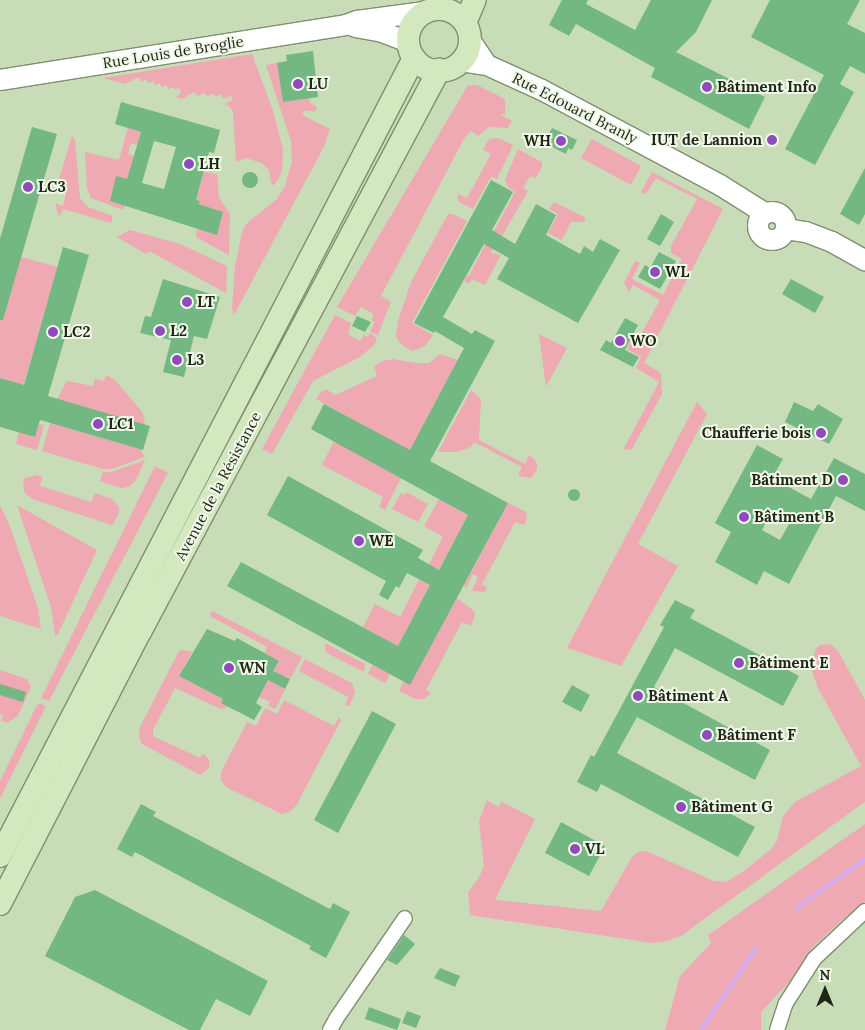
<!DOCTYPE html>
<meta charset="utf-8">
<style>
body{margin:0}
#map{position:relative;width:865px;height:1030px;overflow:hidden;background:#c9dcb8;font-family:Lora,serif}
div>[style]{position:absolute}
.green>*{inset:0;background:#eea9b2}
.stream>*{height:4px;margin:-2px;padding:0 2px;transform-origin:2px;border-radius:2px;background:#d3abf1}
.building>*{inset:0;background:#73b882}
.round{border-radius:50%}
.roads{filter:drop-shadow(1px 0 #7e8f6e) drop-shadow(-1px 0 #7e8f6e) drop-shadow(0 1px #7e8f6e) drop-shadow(0 -1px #7e8f6e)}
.street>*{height:14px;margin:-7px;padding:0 7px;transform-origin:7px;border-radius:7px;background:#fff}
.secondary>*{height:20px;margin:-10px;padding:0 10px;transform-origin:10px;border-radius:10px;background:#fff}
.secondary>.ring{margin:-10px;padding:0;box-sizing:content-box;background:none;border:20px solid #fff;border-radius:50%}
.primary>*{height:22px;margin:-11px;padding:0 11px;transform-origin:11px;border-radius:11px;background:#d3e8be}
.primary>.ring{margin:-11px;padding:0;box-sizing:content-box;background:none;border:22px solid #d3e8be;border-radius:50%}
.dots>*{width:14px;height:14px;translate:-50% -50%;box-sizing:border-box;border:2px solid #f0f9e7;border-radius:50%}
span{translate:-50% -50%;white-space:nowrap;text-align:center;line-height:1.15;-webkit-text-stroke:4px #f0f9e7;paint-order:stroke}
.street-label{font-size:15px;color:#1f2618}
.poi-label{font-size:15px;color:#1f2618;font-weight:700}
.left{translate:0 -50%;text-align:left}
.right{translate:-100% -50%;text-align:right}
.north{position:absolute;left:800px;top:965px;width:50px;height:50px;-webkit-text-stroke:4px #f0f9e7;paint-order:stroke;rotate:0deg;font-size:14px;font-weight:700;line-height:20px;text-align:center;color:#1f2618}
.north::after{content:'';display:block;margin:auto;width:18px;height:22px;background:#1f2618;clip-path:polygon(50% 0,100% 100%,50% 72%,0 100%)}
</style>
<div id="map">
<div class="green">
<div style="clip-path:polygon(252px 54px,273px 111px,283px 149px,282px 171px,278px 180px,272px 186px,269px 170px,262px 163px,246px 158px,236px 162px,233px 112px,230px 107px,224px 104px,233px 100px,231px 96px,223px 99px,221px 94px,215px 97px,213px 94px,207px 96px,205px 93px,197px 96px,194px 92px,182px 99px,176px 97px,181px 93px,179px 88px,175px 90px,173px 87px,169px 89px,166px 85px,162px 87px,160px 83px,155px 85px,153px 81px,148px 83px,146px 79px,141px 82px,139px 77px,125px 84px,103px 78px)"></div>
<div style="clip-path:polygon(277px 63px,283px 102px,309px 98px,310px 103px,317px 107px,315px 112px,305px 110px,302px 115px,330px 129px,324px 147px,234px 315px,232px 308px,235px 267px,242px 232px,247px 223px,277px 199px,284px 188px,292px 162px,291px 141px,266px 65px)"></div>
<div style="clip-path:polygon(468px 85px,477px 85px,505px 99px,505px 116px,502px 113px,501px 115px,512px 121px,508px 128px,489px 127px,478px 136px,471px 131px,465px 137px,381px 296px,391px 302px,378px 335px,370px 332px,375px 322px,371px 320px,374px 314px,361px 307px,355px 316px,337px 307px)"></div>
<div style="clip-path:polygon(128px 128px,141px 132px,137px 145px,131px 143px,128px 154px,134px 156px,127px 179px,125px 205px,123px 210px,91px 198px,87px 188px,85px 152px,119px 160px)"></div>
<div style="clip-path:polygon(72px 136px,75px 140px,80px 198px,88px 207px,113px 216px,111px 223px,63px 209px,59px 217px,55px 203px,63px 206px,66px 193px,56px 190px)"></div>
<div style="clip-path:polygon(498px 138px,513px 145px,497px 179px,491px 177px,473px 209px,459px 202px,457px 197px,459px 194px,467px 198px,491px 154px,483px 150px,487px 142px,490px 139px)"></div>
<div style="clip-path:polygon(592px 139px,641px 166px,631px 185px,581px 158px)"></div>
<div style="clip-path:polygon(518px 149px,542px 162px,542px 167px,536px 178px,530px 176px,523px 188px,528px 191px,501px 238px,493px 233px,515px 192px,508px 187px,505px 180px)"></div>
<div style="clip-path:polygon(204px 172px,217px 174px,219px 197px,230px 214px,229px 255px,196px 237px,197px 229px,217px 234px,223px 212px,199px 204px,200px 201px,196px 200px)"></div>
<div style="clip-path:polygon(652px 172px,723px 209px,644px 363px,661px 373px,662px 394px,632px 449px,623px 450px,659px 382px,636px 368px,641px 357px,627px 349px,635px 334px,640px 336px,660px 300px,633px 285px,629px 292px,624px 283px,635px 261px,640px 263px,632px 279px,663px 295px,682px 259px,671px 253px,671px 246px,697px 199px,656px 178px,646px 194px,641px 192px)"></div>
<div style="clip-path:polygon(554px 202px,586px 218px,584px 222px,571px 222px,562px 240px,548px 233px,558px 214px,549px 209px)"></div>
<div style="clip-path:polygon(448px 214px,453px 214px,467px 221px,412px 323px,433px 335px,425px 346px,413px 351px,406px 348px,399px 342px,396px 336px,398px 321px,411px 282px)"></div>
<div style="clip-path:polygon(130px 230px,180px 244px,227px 266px,226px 293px,149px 251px,146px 254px,117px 237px)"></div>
<div style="clip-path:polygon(487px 241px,494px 245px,491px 253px,501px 255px,485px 285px,472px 279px,469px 284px,464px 281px,467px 275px,469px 276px)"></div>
<div style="clip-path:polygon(21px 257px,58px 267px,20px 397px,4px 392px,7px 380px,0 378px,0 316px,4px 316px)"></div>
<div style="clip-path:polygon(335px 315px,351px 323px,348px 334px,360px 341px,364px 335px,368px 337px,370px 333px,377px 338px,375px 344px,360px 357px,313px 381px,272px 454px,262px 449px)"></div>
<div style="clip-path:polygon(539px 334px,567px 348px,546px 387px)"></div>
<div style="clip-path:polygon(440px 354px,458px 360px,417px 437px,414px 453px,316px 399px,321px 392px,326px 389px,335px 395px,377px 376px,374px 366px,383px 361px,393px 359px,416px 363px,429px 363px)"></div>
<div style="clip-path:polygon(106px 375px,115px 380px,143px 413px,145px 425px,57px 399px,67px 381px,93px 386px,95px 379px,104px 381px)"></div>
<div style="clip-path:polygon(471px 390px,481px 399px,479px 440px,525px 464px,529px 455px,533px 458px,537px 463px,537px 469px,531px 478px,518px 476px,522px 467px,474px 442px,471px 447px,457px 452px,438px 452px)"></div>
<div style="clip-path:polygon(697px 402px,707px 414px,638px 544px,678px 566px,621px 666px,567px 648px)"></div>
<div style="clip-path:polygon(50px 423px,140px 449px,145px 457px,111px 469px,103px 469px,42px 451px)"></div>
<div style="clip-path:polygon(39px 424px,44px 425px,37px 450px,16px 444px,19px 432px,35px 437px)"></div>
<div style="clip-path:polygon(334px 441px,401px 478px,385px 510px,379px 507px,383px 497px,322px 465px)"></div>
<div style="clip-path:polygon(145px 460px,136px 480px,130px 486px,121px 488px,100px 481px,103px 472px,111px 472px)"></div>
<div style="clip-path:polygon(155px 466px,168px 473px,49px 701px,41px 698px)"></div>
<div style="clip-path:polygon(37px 475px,42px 477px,40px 486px,91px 502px,95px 493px,112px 499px,119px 507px,119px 513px,112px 525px,35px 500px,25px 494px,23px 483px,25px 478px)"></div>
<div style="clip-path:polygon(406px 492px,428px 504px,418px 522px,392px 509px,401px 493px,405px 495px)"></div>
<div style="clip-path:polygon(439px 499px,468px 515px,434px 579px,424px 574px,443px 537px,424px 526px)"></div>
<div style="clip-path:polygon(508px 503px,526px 512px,527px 519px,524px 525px,515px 522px,482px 584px,487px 588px,485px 592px,472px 591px,478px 577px,473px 574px,466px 588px,464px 586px)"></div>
<div style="clip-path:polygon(0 505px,11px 529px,38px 608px,41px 629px,0 616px)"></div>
<div style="clip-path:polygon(17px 505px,97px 550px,58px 634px,55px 636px,51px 607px)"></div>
<div style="clip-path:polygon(419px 579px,430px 585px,398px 646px,363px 627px,375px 604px,400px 617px)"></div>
<div style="clip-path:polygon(457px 598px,474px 611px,475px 616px,471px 626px,462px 622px,426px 690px,431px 693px,424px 699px,416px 699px,399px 691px,404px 681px,410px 684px)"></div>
<div style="clip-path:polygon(212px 611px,302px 657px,291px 678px,285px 676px,280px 687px,285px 690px,275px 709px,268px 706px,270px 702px,259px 697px,278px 661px,265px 653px,267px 647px,210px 616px)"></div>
<div style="clip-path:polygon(325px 643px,365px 664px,364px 672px,327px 653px,325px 650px)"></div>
<div style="clip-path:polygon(830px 644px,838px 651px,865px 700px,865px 802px,859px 806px,681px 936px,667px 941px,652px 943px,470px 915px,468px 892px,478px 879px,484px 867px,479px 821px,487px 800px,498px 807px,502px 802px,535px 819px,495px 900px,601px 911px,632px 857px,638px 852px,646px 851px,714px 881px,726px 882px,744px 871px,771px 849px,777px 841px,783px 816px,795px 802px,861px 766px,818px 688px,812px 671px,815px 650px,820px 645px)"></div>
<div style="clip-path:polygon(184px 650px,192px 652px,179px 676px,223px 699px,221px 703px,229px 707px,221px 709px,175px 688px,153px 730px,153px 736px,200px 758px,203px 753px,209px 760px,209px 768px,200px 775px,142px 744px,139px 736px,140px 727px,179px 651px)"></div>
<div style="clip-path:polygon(305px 659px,352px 683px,355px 692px,350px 705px,345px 706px,348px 697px,299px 671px)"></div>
<div style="clip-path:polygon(372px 665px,390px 674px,385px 683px,368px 674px)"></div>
<div style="clip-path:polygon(0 670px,27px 679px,31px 687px,18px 716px,7px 723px,1px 721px,3px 715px,0 714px)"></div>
<div style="clip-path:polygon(284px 700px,334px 726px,339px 717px,341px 720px,296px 806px,289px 812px,282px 814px,226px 787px,221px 780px,221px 772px,247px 722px,256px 726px,265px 708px,277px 714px)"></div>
<div style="clip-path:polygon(38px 703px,46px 706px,0 799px,0 781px)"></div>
<div style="clip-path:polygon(865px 824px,865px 902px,844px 918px,813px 947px,792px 979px,761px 1012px,761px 1030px,665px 1030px,680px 976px,711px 943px,708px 935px)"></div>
</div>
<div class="stream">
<div style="left:797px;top:908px;width:84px;rotate:-35.8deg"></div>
<div style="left:701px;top:1030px;width:99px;rotate:-56.1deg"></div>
</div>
<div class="building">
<div style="clip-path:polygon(562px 0,588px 0,586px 4px,635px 30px,651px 0,712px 0,696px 32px,676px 52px,765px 97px,749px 129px,651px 77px,655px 68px,576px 24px,569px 36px,549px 25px)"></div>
<div style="clip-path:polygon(770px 0,860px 0,847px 24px,865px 33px,865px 74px,850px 66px,840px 84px,854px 92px,815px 165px,785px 149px,824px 75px,751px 37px)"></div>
<div style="clip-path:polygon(313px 51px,318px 97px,283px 102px,277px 63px,287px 61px,286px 55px)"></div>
<div style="clip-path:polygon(evenodd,121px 102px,220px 130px,214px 153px,209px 152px,196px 200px,200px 201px,199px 204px,223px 212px,217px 235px,110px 201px,116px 176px,127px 179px,141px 132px,115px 124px,121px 102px,154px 141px,176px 147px,164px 189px,142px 183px,154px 141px)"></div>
<div style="clip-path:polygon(32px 127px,57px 134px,3px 320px,0 320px,0 239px)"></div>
<div style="clip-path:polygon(552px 128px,577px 140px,572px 150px,568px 148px,566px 154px,544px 143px)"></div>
<div style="clip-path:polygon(865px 168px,865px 214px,859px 225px,840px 214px)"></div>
<div class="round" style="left:242px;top:172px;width:16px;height:16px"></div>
<div style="clip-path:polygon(491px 180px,513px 192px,492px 230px,515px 244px,536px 204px,556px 215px,546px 235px,580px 254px,584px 246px,593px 252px,600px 239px,620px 250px,578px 323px,497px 279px,509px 258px,484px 244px,443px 317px,472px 334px,475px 330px,495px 341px,430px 461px,508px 503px,410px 685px,227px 586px,241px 562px,398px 646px,430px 585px,407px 573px,399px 588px,396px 586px,388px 600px,379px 595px,386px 581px,267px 515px,288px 476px,423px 550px,418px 558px,439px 570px,468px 515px,311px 429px,324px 404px,410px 450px,464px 348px,435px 331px,434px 333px,414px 323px)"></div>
<div style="clip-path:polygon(661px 214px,674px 222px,660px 246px,647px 239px)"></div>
<div style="clip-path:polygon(63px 247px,89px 255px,48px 396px,150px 426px,143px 450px,40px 420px,35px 437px,0 427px,0 378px,24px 385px)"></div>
<div style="clip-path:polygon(659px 252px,676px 261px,660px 289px,638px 277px,645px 265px,650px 268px)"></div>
<div style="clip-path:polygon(163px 279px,220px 297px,207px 339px,194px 336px,184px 377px,163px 372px,171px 340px,140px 333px,145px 316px,151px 317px)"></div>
<div style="clip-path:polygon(791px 279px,824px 297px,815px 313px,782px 294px)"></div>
<div style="clip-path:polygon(357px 316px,371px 322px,365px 332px,352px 326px)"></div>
<div style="clip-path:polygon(625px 318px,638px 325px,625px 350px,639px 357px,633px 367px,600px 350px,606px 340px,611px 343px)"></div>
<div style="clip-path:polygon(794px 402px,813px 411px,818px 404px,843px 419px,829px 444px,785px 422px)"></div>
<div style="clip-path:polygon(evenodd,757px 445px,783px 459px,772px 478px,811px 499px,834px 458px,865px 474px,865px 511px,836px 496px,789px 584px,764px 571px,757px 585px,715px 562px,731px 532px,715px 523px,757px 445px,772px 511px,790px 522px,780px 540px,762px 530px,772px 511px)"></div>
<div class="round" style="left:568px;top:489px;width:12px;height:12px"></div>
<div style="clip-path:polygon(675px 600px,695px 610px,690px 618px,799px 676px,783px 706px,675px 648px,654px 687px,770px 750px,755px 780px,637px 717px,617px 753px,755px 827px,738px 857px,601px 784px,597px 792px,577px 782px,591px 755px,594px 757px,664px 627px,660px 625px)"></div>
<div style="clip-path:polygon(207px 629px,235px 641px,237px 638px,279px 661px,273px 671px,290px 679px,285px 689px,268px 680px,256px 703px,262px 707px,254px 720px,221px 703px,223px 699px,179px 676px)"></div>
<div style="clip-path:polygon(0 684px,26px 692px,23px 702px,0 695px)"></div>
<div style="clip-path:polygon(572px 685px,590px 695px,581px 712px,562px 702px)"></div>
<div style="clip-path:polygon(372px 711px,396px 724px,338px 833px,314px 820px)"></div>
<div style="clip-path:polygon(141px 804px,156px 812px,153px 816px,330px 909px,333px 903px,350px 912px,326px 958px,309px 949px,311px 946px,135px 852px,132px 857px,117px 849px)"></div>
<div style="clip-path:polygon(561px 822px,605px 846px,589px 876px,545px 853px)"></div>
<div style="clip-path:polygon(95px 890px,268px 981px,250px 1016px,216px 999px,200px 1030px,189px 1030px,45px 956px,75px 897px)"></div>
<div style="clip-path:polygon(404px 935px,415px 944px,397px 965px,387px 960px)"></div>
<div style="clip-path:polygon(440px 968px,460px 976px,455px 987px,434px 978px)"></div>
<div style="clip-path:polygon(369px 1007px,401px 1019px,397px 1030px,365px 1019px)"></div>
<div style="clip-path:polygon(407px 1011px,421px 1016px,416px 1028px,402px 1023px)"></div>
</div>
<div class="roads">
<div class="street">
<div style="left:330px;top:1030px;width:13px;rotate:-61deg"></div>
<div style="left:336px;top:1019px;width:122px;rotate:-55.7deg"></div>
<div style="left:777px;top:1030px;width:28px;rotate:-72deg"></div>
<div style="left:786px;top:1003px;width:52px;rotate:-57.5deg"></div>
<div style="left:814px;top:959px;width:70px;rotate:-43.3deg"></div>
</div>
<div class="secondary">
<div style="left:355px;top:27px;width:27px;rotate:10deg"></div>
<div style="left:382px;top:32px;width:28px;rotate:21deg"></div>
<div style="left:470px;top:40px;width:30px;rotate:56deg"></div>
<div style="left:461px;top:61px;width:26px;rotate:9deg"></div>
<div style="left:487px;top:65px;width:60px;rotate:24.4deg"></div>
<div style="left:542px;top:90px;width:202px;rotate:28.1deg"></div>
<div style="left:720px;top:185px;width:54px;rotate:32.2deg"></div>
<div style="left:0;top:80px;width:350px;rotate:-9deg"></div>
<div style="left:346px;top:25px;width:12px;rotate:-20deg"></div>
<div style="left:357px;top:21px;width:68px;rotate:-7.7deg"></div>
<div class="ring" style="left:758px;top:212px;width:8px;height:8px"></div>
<div style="left:786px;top:229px;width:20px;rotate:9deg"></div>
<div style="left:806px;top:232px;width:28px;rotate:21deg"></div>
<div style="left:832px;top:242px;width:38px;rotate:29deg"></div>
</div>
<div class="primary">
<div class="ring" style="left:408px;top:9px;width:40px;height:40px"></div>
<div style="left:465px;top:23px;width:25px;rotate:-67deg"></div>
<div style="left:0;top:856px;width:899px;rotate:-62.58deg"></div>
<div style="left:0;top:904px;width:306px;rotate:-62.8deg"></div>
<div style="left:140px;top:632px;width:637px;rotate:-61.99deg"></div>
</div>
</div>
<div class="dots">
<div style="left:298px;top:84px;background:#914abd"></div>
<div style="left:707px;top:87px;background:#914abd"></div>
<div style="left:772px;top:140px;background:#914abd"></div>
<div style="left:561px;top:141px;background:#914abd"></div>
<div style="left:189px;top:164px;background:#914abd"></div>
<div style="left:28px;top:187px;background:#914abd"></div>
<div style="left:655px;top:272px;background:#914abd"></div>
<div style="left:187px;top:302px;background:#914abd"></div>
<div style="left:160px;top:331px;background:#914abd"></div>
<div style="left:53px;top:332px;background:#914abd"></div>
<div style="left:620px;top:341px;background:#914abd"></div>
<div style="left:177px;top:360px;background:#914abd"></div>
<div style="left:98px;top:424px;background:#914abd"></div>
<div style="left:821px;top:433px;background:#914abd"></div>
<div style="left:843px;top:480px;background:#914abd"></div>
<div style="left:744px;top:517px;background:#914abd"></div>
<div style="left:359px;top:541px;background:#914abd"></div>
<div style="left:739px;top:663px;background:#914abd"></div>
<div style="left:229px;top:668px;background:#914abd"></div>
<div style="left:638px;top:696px;background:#914abd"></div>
<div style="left:707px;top:735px;background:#914abd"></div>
<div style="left:681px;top:807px;background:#914abd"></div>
<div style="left:575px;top:849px;background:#914abd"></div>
</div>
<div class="street-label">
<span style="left:173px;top:52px;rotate:-9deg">Rue Louis de Broglie</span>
<span style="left:575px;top:108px;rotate:27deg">Rue Edouard Branly</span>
<span style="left:218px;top:486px;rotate:-62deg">Avenue de la Résistance</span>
</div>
<div class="poi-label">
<span class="left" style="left:308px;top:84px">LU</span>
<span class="left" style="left:717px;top:87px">Bâtiment Info</span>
<span class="right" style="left:762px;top:140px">IUT de Lannion</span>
<span class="right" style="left:551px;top:141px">WH</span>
<span class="left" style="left:199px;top:164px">LH</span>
<span class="left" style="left:38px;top:187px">LC3</span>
<span class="left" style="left:665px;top:272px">WL</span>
<span class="left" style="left:197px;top:302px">LT</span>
<span class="left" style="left:170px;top:331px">L2</span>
<span class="left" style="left:63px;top:332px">LC2</span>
<span class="left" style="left:630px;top:341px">WO</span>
<span class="left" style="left:187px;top:360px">L3</span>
<span class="left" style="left:108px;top:424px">LC1</span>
<span class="right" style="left:811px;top:433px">Chaufferie bois</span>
<span class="right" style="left:833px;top:480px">Bâtiment D</span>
<span class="left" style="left:754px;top:517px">Bâtiment B</span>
<span class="left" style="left:369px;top:541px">WE</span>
<span class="left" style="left:749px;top:663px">Bâtiment E</span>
<span class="left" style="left:239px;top:668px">WN</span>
<span class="left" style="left:648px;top:696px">Bâtiment A</span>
<span class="left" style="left:717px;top:735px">Bâtiment F</span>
<span class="left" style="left:691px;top:807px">Bâtiment G</span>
<span class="left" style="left:585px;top:849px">VL</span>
</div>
<div class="north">N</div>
</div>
